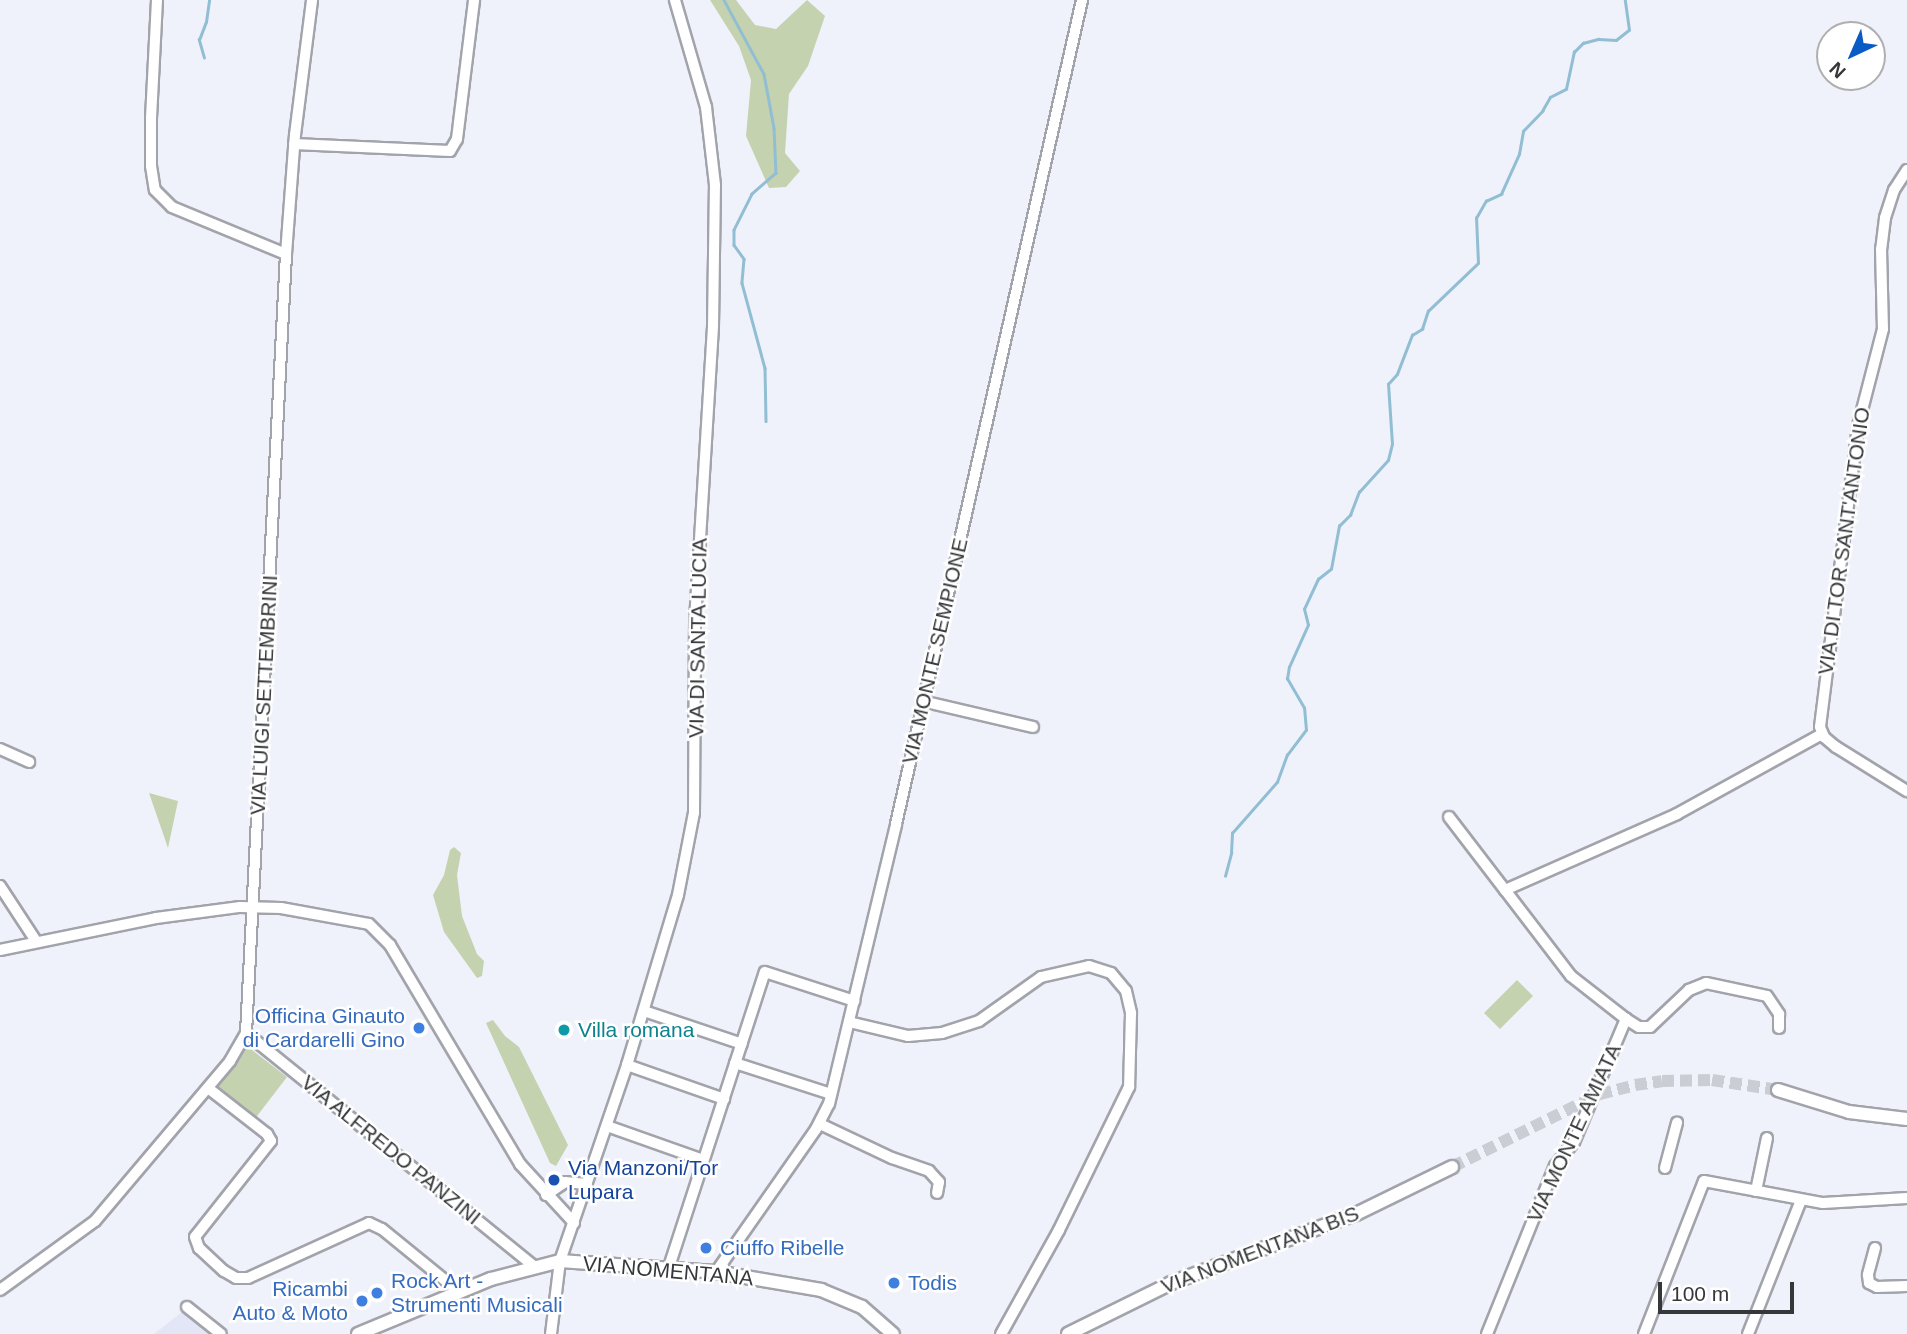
<!DOCTYPE html>
<style>
body{margin:0}
#map{position:relative;width:1907px;height:1334px;overflow:hidden;background:#eff2fa;font-family:Helvetica,sans-serif}
div>[style]{position:absolute}
.built>*{inset:0;background:#e3e6f6}
.green>*{inset:0;background:#c5d2af}
.stream>*{height:2.5px;margin:-1.25px;padding:0 1.25px;transform-origin:1.25px;border-radius:1.25px;background:#91bed3}
.major-tunnel>*{height:12px;margin-top:-6px;transform-origin:0;background:repeating-linear-gradient(90deg,#cacdd4 0 12px,transparent 0 18px)}
.roads{filter:drop-shadow(2px 0 #a2a3ab) drop-shadow(-2px 0 #a2a3ab) drop-shadow(0 2px #a2a3ab) drop-shadow(0 -2px #a2a3ab)}
.minor>*{height:10px;margin:-5px;padding:0 5px;transform-origin:5px;border-radius:5px;background:#fff}
.major>*{height:12px;margin:-6px;padding:0 6px;transform-origin:6px;border-radius:6px;background:#fff}
.dots>*{width:19px;height:19px;translate:-50% -50%;box-sizing:border-box;border:4px solid #fff;border-radius:50%}
span{translate:-50% -50%;white-space:nowrap;text-align:center;line-height:1.15;-webkit-text-stroke:5px #fff;paint-order:stroke}
.street-label{font-size:21px;color:#36373a}
.shop-label{font-size:21px;color:#366cbe}
.right{translate:-100% -50%;text-align:right}
.left{translate:0 -50%;text-align:left}
.culture-label{font-size:21px;color:#0d838f}
.transit-label{font-size:21px;color:#164399}
.north{position:absolute;left:1816px;top:21px;width:70px;height:70px;box-sizing:border-box;background:#fff;border:2px solid #afafb0;border-radius:50%;rotate:224deg;font-size:19px;font-weight:700;line-height:28px;text-align:center;color:#36373a}
.north::after{content:'';display:block;margin:auto;width:24px;height:32px;background:#095cc6;clip-path:polygon(50% 0,100% 100%,50% 72%,0 100%)}
.scale{position:absolute;left:1658px;top:1282px;width:136px;height:32px;box-sizing:border-box;border:4px solid #36373a;border-top:0;padding-left:9px;font-size:21px;line-height:24px;white-space:nowrap;color:#36373a;-webkit-text-stroke:5px #fff;paint-order:stroke}
</style>
<div id="map">
<div class="built">
<div style="clip-path:polygon(182px 1312px,204px 1328px,212px 1334px,154px 1334px)"></div>
</div>
<div class="green">
<div style="clip-path:polygon(710px 0,736px 0,755px 25px,776px 29px,807px 0,825px 16px,808px 66px,789px 94px,785px 153px,800px 171px,786px 187px,769px 188px,746px 136px,751px 80px,739px 46px)"></div>
<div style="clip-path:polygon(149px 793px,178px 801px,168px 848px)"></div>
<div style="clip-path:polygon(454px 847px,461px 853px,457px 875px,462px 916px,477px 954px,484px 961px,482px 976px,477px 978px,444px 932px,433px 895px,444px 875px,450px 850px)"></div>
<div style="clip-path:polygon(1517px 980px,1533px 996px,1500px 1029px,1484px 1013px)"></div>
<div style="clip-path:polygon(493px 1020px,505px 1036px,519px 1047px,568px 1145px,556px 1166px,550px 1163px,486px 1023px)"></div>
<div style="clip-path:polygon(247px 1046px,287px 1077px,254px 1120px,214px 1088px)"></div>
</div>
<div class="stream">
<div style="left:724px;top:0;width:84px;rotate:61.6deg"></div>
<div style="left:764px;top:74px;width:55px;rotate:79.5deg"></div>
<div style="left:774px;top:128px;width:45px;rotate:87.5deg"></div>
<div style="left:776px;top:173px;width:32px;rotate:139deg"></div>
<div style="left:752px;top:194px;width:40px;rotate:116.6deg"></div>
<div style="left:734px;top:230px;width:15px;rotate:90deg"></div>
<div style="left:734px;top:245px;width:17px;rotate:54deg"></div>
<div style="left:744px;top:259px;width:24px;rotate:95deg"></div>
<div style="left:742px;top:283px;width:88px;rotate:74.9deg"></div>
<div style="left:765px;top:368px;width:53px;rotate:88.9deg"></div>
<div style="left:204px;top:58px;width:19px;rotate:-106deg"></div>
<div style="left:199px;top:40px;width:19px;rotate:-69deg"></div>
<div style="left:206px;top:22px;width:22px;rotate:-82deg"></div>
<div style="left:1225px;top:876px;width:24px;rotate:-75deg"></div>
<div style="left:1231px;top:853px;width:20px;rotate:-87deg"></div>
<div style="left:1232px;top:833px;width:68px;rotate:-48.6deg"></div>
<div style="left:1277px;top:782px;width:29px;rotate:-70deg"></div>
<div style="left:1287px;top:755px;width:31px;rotate:-53deg"></div>
<div style="left:1306px;top:730px;width:22px;rotate:-95deg"></div>
<div style="left:1304px;top:708px;width:34px;rotate:-120deg"></div>
<div style="left:1287px;top:679px;width:12px;rotate:-81deg"></div>
<div style="left:1289px;top:667px;width:46px;rotate:-65.7deg"></div>
<div style="left:1308px;top:625px;width:16px;rotate:-104deg"></div>
<div style="left:1304px;top:609px;width:33px;rotate:-65deg"></div>
<div style="left:1318px;top:579px;width:16px;rotate:-38deg"></div>
<div style="left:1331px;top:569px;width:44px;rotate:-79.5deg"></div>
<div style="left:1339px;top:526px;width:16px;rotate:-45deg"></div>
<div style="left:1350px;top:515px;width:25px;rotate:-69deg"></div>
<div style="left:1359px;top:492px;width:43px;rotate:-47.8deg"></div>
<div style="left:1388px;top:460px;width:16px;rotate:-76deg"></div>
<div style="left:1392px;top:444px;width:60px;rotate:-93.8deg"></div>
<div style="left:1388px;top:384px;width:13px;rotate:-48deg"></div>
<div style="left:1397px;top:374px;width:42px;rotate:-69deg"></div>
<div style="left:1412px;top:335px;width:12px;rotate:-31deg"></div>
<div style="left:1422px;top:329px;width:19px;rotate:-72deg"></div>
<div style="left:1428px;top:311px;width:69px;rotate:-43.8deg"></div>
<div style="left:1478px;top:263px;width:45px;rotate:-92.5deg"></div>
<div style="left:1476px;top:218px;width:20px;rotate:-60deg"></div>
<div style="left:1486px;top:201px;width:17px;rotate:-25deg"></div>
<div style="left:1501px;top:194px;width:44px;rotate:-65.8deg"></div>
<div style="left:1519px;top:154px;width:23px;rotate:-80deg"></div>
<div style="left:1523px;top:131px;width:28px;rotate:-46deg"></div>
<div style="left:1542px;top:111px;width:16px;rotate:-60deg"></div>
<div style="left:1550px;top:97px;width:18px;rotate:-27deg"></div>
<div style="left:1566px;top:89px;width:38px;rotate:-78deg"></div>
<div style="left:1574px;top:52px;width:13px;rotate:-45deg"></div>
<div style="left:1583px;top:43px;width:16px;rotate:-15deg"></div>
<div style="left:1598px;top:39px;width:18px;rotate:3deg"></div>
<div style="left:1616px;top:40px;width:16px;rotate:-38deg"></div>
<div style="left:1629px;top:30px;width:30px;rotate:-98deg"></div>
</div>
<div class="major-tunnel">
<div style="left:1452px;top:1167px;width:165px;rotate:-26.3deg"></div>
<div style="left:1600px;top:1094px;width:36px;rotate:-14deg"></div>
<div style="left:1635px;top:1085px;width:27px;rotate:-8deg"></div>
<div style="left:1662px;top:1081px;width:50px;rotate:-1.1deg"></div>
<div style="left:1712px;top:1080px;width:67px;rotate:8.6deg"></div>
</div>
<div class="roads">
<div class="minor">
<div style="left:157px;top:0;width:119px;rotate:92.9deg"></div>
<div style="left:151px;top:119px;width:47px;rotate:90deg"></div>
<div style="left:151px;top:166px;width:24px;rotate:81deg"></div>
<div style="left:155px;top:190px;width:24px;rotate:45deg"></div>
<div style="left:172px;top:207px;width:123px;rotate:22.4deg"></div>
<div style="left:294px;top:144px;width:156px;rotate:2.6deg"></div>
<div style="left:450px;top:151px;width:14px;rotate:-60deg"></div>
<div style="left:457px;top:139px;width:140px;rotate:-83deg"></div>
<div style="left:1907px;top:170px;width:24px;rotate:123deg"></div>
<div style="left:1894px;top:190px;width:29px;rotate:108deg"></div>
<div style="left:1885px;top:218px;width:31px;rotate:97deg"></div>
<div style="left:1881px;top:249px;width:80px;rotate:88.6deg"></div>
<div style="left:1883px;top:329px;width:100px;rotate:104.5deg"></div>
<div style="left:1858px;top:426px;width:303px;rotate:97.2deg"></div>
<div style="left:1820px;top:727px;width:11px;rotate:68deg"></div>
<div style="left:1824px;top:737px;width:16px;rotate:40deg"></div>
<div style="left:1836px;top:747px;width:84px;rotate:31.8deg"></div>
<div style="left:922px;top:701px;width:114px;rotate:13.2deg"></div>
<div style="left:0;top:749px;width:32px;rotate:24deg"></div>
<div style="left:1449px;top:817px;width:92px;rotate:52.5deg"></div>
<div style="left:0;top:886px;width:66px;rotate:56.8deg"></div>
<div style="left:0;top:950px;width:159px;rotate:-11.6deg"></div>
<div style="left:156px;top:918px;width:85px;rotate:-7.5deg"></div>
<div style="left:240px;top:907px;width:41px;rotate:1.4deg"></div>
<div style="left:281px;top:908px;width:89px;rotate:10.3deg"></div>
<div style="left:369px;top:924px;width:30px;rotate:45deg"></div>
<div style="left:390px;top:945px;width:255px;rotate:59.3deg"></div>
<div style="left:520px;top:1164px;width:80px;rotate:47.5deg"></div>
<div style="left:644px;top:1011px;width:103px;rotate:18.6deg"></div>
<div style="left:1626px;top:1019px;width:15px;rotate:32deg"></div>
<div style="left:1639px;top:1027px;width:11px"></div>
<div style="left:1650px;top:1027px;width:54px;rotate:-43.5deg"></div>
<div style="left:1689px;top:990px;width:18px;rotate:-22deg"></div>
<div style="left:1706px;top:983px;width:62px;rotate:12deg"></div>
<div style="left:1767px;top:996px;width:22px;rotate:56deg"></div>
<div style="left:1779px;top:1014px;width:14px;rotate:90deg"></div>
<div style="left:849px;top:1022px;width:61px;rotate:13.3deg"></div>
<div style="left:908px;top:1036px;width:34px;rotate:-5deg"></div>
<div style="left:942px;top:1033px;width:39px;rotate:-18deg"></div>
<div style="left:979px;top:1021px;width:76px;rotate:-35.4deg"></div>
<div style="left:1041px;top:977px;width:49px;rotate:-12.9deg"></div>
<div style="left:1089px;top:966px;width:23px;rotate:18deg"></div>
<div style="left:1111px;top:973px;width:23px;rotate:50deg"></div>
<div style="left:1126px;top:991px;width:23px;rotate:77deg"></div>
<div style="left:1131px;top:1013px;width:74px;rotate:91.5deg"></div>
<div style="left:1129px;top:1087px;width:159px;rotate:116.1deg"></div>
<div style="left:1059px;top:1230px;width:119px;rotate:119.1deg"></div>
<div style="left:246px;top:1033px;width:372px;rotate:39deg"></div>
<div style="left:735px;top:1063px;width:101px;rotate:17.9deg"></div>
<div style="left:627px;top:1065px;width:103px;rotate:19.3deg"></div>
<div style="left:208px;top:1088px;width:75px;rotate:37.9deg"></div>
<div style="left:267px;top:1134px;width:8px;rotate:60deg"></div>
<div style="left:271px;top:1141px;width:122px;rotate:128.4deg"></div>
<div style="left:195px;top:1237px;width:12px;rotate:70deg"></div>
<div style="left:199px;top:1248px;width:34px;rotate:43deg"></div>
<div style="left:224px;top:1271px;width:14px;rotate:30deg"></div>
<div style="left:236px;top:1278px;width:12px"></div>
<div style="left:248px;top:1278px;width:133px;rotate:-24.4deg"></div>
<div style="left:369px;top:1223px;width:14px;rotate:25deg"></div>
<div style="left:382px;top:1229px;width:98px;rotate:39.2deg"></div>
<div style="left:820px;top:1124px;width:80px;rotate:25.3deg"></div>
<div style="left:892px;top:1158px;width:39px;rotate:19deg"></div>
<div style="left:929px;top:1171px;width:15px;rotate:48deg"></div>
<div style="left:939px;top:1182px;width:11px;rotate:100deg"></div>
<div style="left:607px;top:1126px;width:102px;rotate:19.5deg"></div>
<div style="left:1665px;top:1168px;width:47px;rotate:-75.1deg"></div>
<div style="left:1756px;top:1191px;width:54px;rotate:-78.3deg"></div>
<div style="left:546px;top:1195px;width:23px;rotate:-34deg"></div>
<div style="left:565px;top:1182px;width:22px;rotate:5deg"></div>
<div style="left:1875px;top:1248px;width:28px;rotate:105deg"></div>
<div style="left:1868px;top:1275px;width:8px;rotate:83deg"></div>
<div style="left:1869px;top:1283px;width:9px;rotate:27deg"></div>
<div style="left:1877px;top:1287px;width:30px;rotate:-2deg"></div>
<div style="left:668px;top:1270px;width:313px;rotate:-72deg"></div>
<div style="left:765px;top:972px;width:94px;rotate:18deg"></div>
<div style="left:716px;top:1272px;width:174px;rotate:-55deg"></div>
<div style="left:816px;top:1129px;width:28px;rotate:-63deg"></div>
<div style="left:829px;top:1104px;width:288px;rotate:-76.5deg"></div>
<div style="left:896px;top:824px;width:845px;rotate:-77.28deg"></div>
<div style="left:0;top:1290px;width:117px;rotate:-36deg"></div>
<div style="left:95px;top:1221px;width:209px;rotate:-49.8deg"></div>
<div style="left:230px;top:1061px;width:32px;rotate:-60deg"></div>
<div style="left:246px;top:1033px;width:780px;rotate:-87.06deg"></div>
<div style="left:286px;top:254px;width:119px;rotate:-85.7deg"></div>
<div style="left:295px;top:135px;width:136px;rotate:-82.8deg"></div>
<div style="left:187px;top:1307px;width:43px;rotate:38.5deg"></div>
<div style="left:551px;top:1334px;width:74px;rotate:-83deg"></div>
<div style="left:560px;top:1261px;width:207px;rotate:-71.1deg"></div>
<div style="left:627px;top:1065px;width:177px;rotate:-73.3deg"></div>
<div style="left:678px;top:895px;width:84px;rotate:-79deg"></div>
<div style="left:694px;top:813px;width:192px;rotate:-89.7deg"></div>
<div style="left:695px;top:621px;width:296px;rotate:-86.5deg"></div>
<div style="left:713px;top:326px;width:141px;rotate:-89.2deg"></div>
<div style="left:715px;top:185px;width:79px;rotate:-96.6deg"></div>
<div style="left:706px;top:107px;width:111px;rotate:-106.2deg"></div>
<div style="left:1487px;top:1334px;width:181px;rotate:-68deg"></div>
<div style="left:1555px;top:1166px;width:31px;rotate:-52deg"></div>
<div style="left:1574px;top:1142px;width:134px;rotate:-67.1deg"></div>
<div style="left:1626px;top:1019px;width:70px;rotate:-142deg"></div>
<div style="left:1571px;top:976px;width:108px;rotate:-127.5deg"></div>
<div style="left:1505px;top:890px;width:188px;rotate:-23.8deg"></div>
<div style="left:1677px;top:814px;width:166px;rotate:-28.9deg"></div>
<div style="left:1644px;top:1334px;width:164px;rotate:-68.6deg"></div>
<div style="left:1704px;top:1181px;width:121px;rotate:10.5deg"></div>
<div style="left:1823px;top:1203px;width:84px;rotate:-3.4deg"></div>
<div style="left:1748px;top:1334px;width:144px;rotate:-68.4deg"></div>
</div>
<div class="major">
<div style="left:1778px;top:1090px;width:74px;rotate:17.2deg"></div>
<div style="left:1849px;top:1112px;width:58px;rotate:6.9deg"></div>
<div style="left:358px;top:1334px;width:144px;rotate:-22.5deg"></div>
<div style="left:491px;top:1279px;width:71px;rotate:-14.6deg"></div>
<div style="left:560px;top:1261px;width:156px;rotate:4deg"></div>
<div style="left:716px;top:1272px;width:107px;rotate:9.7deg"></div>
<div style="left:821px;top:1290px;width:44px;rotate:22.5deg"></div>
<div style="left:862px;top:1307px;width:41px;rotate:41.1deg"></div>
<div style="left:1068px;top:1334px;width:115px;rotate:-26.3deg"></div>
<div style="left:1171px;top:1283px;width:197px;rotate:-20.5deg"></div>
<div style="left:1356px;top:1214px;width:107px;rotate:-26.1deg"></div>
</div>
</div>
<div class="dots">
<div style="left:419px;top:1028px;background:#3f7fe0"></div>
<div style="left:564px;top:1030px;background:#0f9aa8"></div>
<div style="left:554px;top:1180px;background:#1a4fb4"></div>
<div style="left:706px;top:1248px;background:#3f7fe0"></div>
<div style="left:894px;top:1283px;background:#3f7fe0"></div>
<div style="left:377px;top:1293px;background:#3f7fe0"></div>
<div style="left:362px;top:1301px;background:#3f7fe0"></div>
</div>
<div class="street-label">
<span style="left:1844px;top:541px;rotate:-82deg">VIA DI TOR SANT'ANTONIO</span>
<span style="left:698px;top:638px;rotate:-89deg">VIA DI SANTA LUCIA</span>
<span style="left:935px;top:651px;rotate:-77deg">VIA MONTE SEMPIONE</span>
<span style="left:264px;top:695px;rotate:-87deg">VIA LUIGI SETTEMBRINI</span>
<span style="left:1574px;top:1133px;rotate:-65deg">VIA MONTE AMIATA</span>
<span style="left:391px;top:1150px;rotate:39deg">VIA ALFREDO PANZINI</span>
<span style="left:1260px;top:1250px;rotate:-21deg">VIA NOMENTANA BIS</span>
<span style="left:668px;top:1271px;rotate:5deg">VIA NOMENTANA</span>
</div>
<div class="shop-label">
<span class="right" style="left:405px;top:1028px">Officina Ginauto<br>di Cardarelli Gino</span>
<span class="left" style="left:720px;top:1248px">Ciuffo Ribelle</span>
<span class="left" style="left:391px;top:1293px">Rock Art -<br>Strumenti Musicali</span>
<span class="left" style="left:908px;top:1283px">Todis</span>
<span class="right" style="left:348px;top:1301px">Ricambi<br>Auto &amp; Moto</span>
</div>
<div class="culture-label">
<span class="left" style="left:578px;top:1030px">Villa romana</span>
</div>
<div class="transit-label">
<span class="left" style="left:568px;top:1180px">Via Manzoni/Tor<br>Lupara</span>
</div>
<div class="north">N</div>
<div class="scale">100 m</div>
</div>
